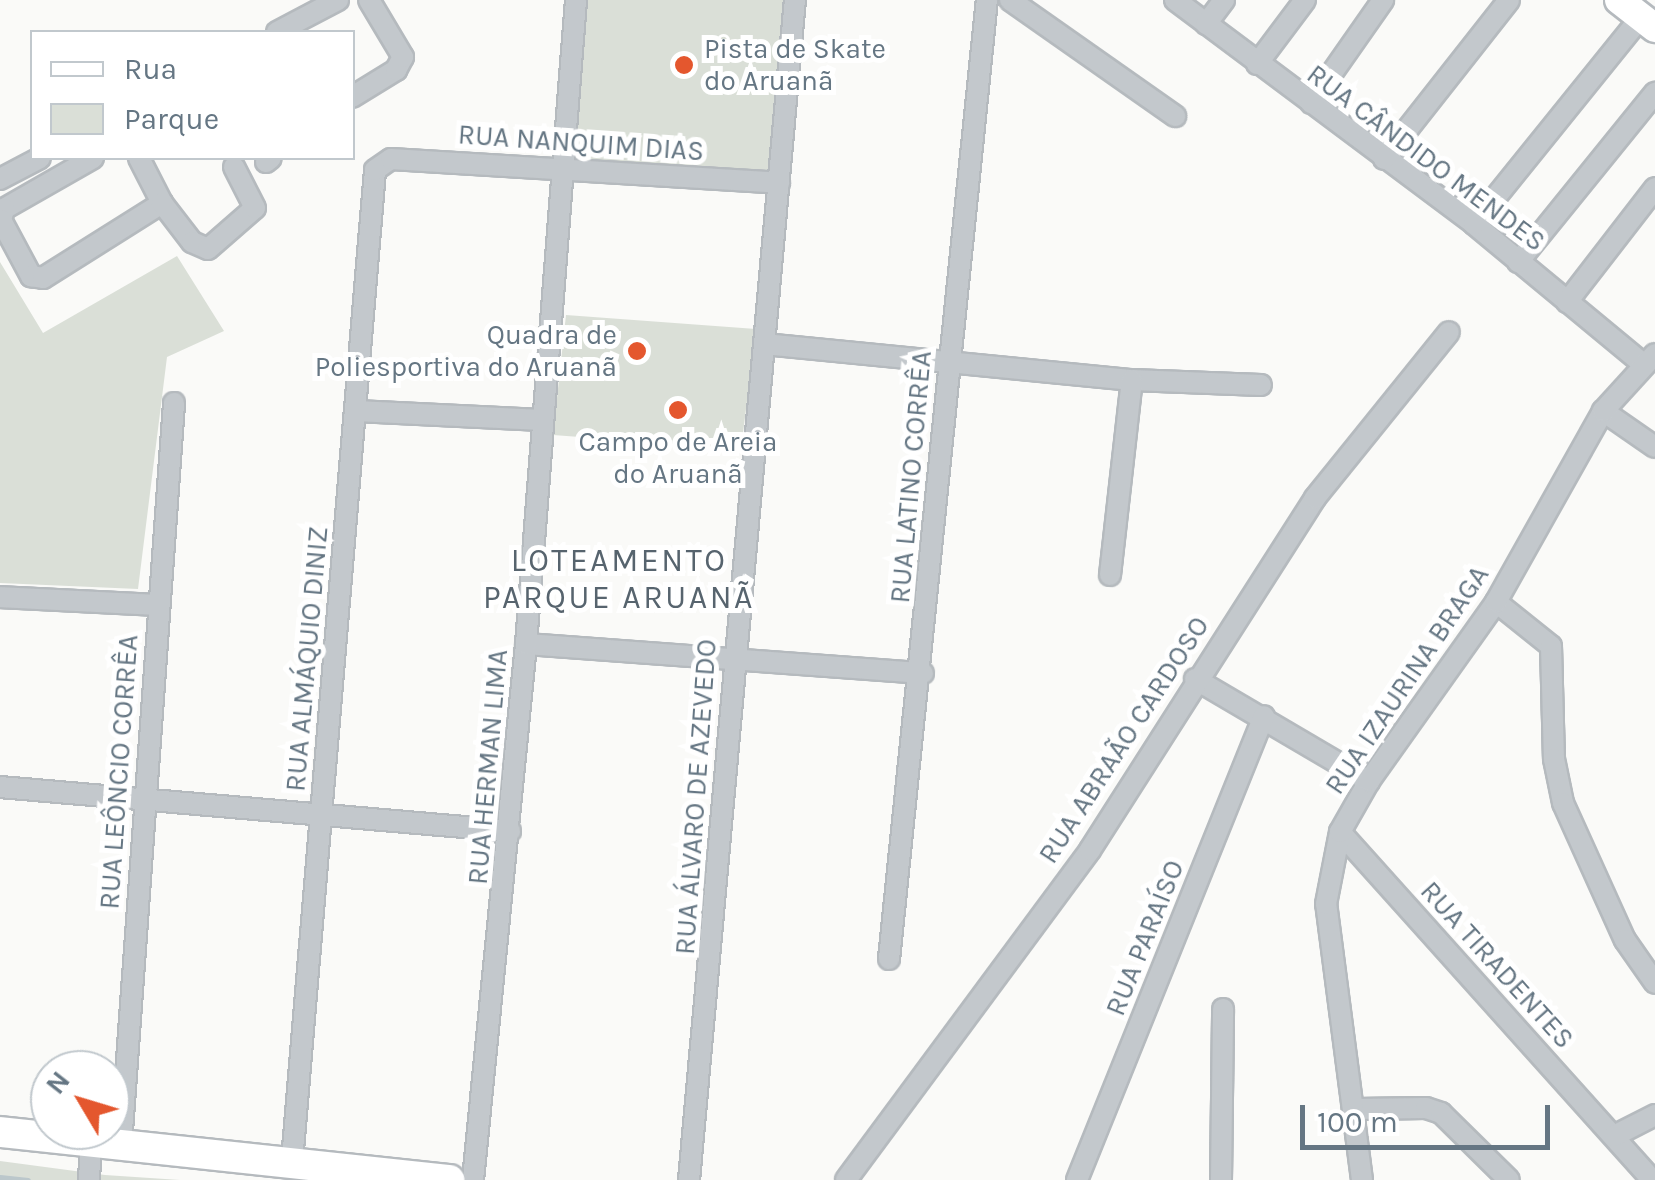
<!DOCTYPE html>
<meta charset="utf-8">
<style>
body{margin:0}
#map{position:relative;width:1655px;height:1180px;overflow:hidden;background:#fafaf8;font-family:Karla,sans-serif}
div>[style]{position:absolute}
.green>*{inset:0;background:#dadfd7}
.stream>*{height:5px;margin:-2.5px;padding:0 2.5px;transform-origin:2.5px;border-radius:2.5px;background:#bbc7cb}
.roads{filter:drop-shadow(2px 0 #b5babe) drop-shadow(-2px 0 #b5babe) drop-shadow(0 2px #b5babe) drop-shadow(0 -2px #b5babe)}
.minor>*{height:20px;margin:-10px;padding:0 10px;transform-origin:10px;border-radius:10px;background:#c3c8cc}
.major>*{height:28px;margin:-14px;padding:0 14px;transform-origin:14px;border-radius:14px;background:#fff}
.highway>*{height:30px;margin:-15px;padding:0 15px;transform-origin:15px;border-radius:15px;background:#fff}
.dots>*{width:28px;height:28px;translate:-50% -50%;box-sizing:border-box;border:5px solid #fff;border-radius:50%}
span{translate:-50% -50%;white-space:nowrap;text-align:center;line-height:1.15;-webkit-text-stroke:10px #fff;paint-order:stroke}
.poi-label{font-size:28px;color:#657683}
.left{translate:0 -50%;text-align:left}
.right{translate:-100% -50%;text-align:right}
.street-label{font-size:28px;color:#657683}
.quarter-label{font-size:32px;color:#57646e;letter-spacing:2.5px}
.legend{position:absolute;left:30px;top:30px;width:325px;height:130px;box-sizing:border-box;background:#fff;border:2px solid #c1c8cd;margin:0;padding:12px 18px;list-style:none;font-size:30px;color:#657683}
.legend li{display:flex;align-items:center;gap:20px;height:50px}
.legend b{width:50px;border:2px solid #c1c8cd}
.north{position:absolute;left:30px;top:1050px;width:100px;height:100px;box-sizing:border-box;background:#fff;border:2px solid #c1c8cd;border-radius:50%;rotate:308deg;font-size:28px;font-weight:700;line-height:40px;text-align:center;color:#657683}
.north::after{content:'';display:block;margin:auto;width:35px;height:45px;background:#e4572e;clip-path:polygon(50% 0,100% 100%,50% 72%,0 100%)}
.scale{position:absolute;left:1300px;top:1105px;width:250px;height:45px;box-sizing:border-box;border:5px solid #657683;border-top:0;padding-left:12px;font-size:30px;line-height:35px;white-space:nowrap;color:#657683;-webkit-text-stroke:8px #fff;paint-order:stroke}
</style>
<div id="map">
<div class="green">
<div style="clip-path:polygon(584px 0,788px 0,773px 174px,569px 161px)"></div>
<div style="clip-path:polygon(177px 256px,224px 331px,167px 357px,138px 589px,0 583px,0 262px,43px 333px)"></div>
<div style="clip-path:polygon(566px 315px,756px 329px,741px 449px,553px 435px)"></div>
<div style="clip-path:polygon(0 1161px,105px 1175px,180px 1180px,0 1180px)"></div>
</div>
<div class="stream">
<div style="left:0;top:1177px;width:28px;rotate:6deg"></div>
</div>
<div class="roads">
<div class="minor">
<div style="left:1010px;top:0;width:202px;rotate:35.1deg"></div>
<div style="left:1175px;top:0;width:374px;rotate:36.8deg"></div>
<div style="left:1474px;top:224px;width:218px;rotate:39.6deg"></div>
<div style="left:1206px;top:24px;width:30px;rotate:-53deg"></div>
<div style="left:277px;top:32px;width:69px;rotate:-27.7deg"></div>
<div style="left:1257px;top:64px;width:80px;rotate:-53.1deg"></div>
<div style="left:352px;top:97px;width:52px;rotate:-31.5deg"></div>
<div style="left:396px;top:70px;width:15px;rotate:-62deg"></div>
<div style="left:403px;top:57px;width:66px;rotate:-120.8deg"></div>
<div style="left:1311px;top:103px;width:126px;rotate:-55deg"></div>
<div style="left:93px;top:158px;width:103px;rotate:150.2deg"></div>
<div style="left:4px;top:209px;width:11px;rotate:105deg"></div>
<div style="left:1px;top:220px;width:64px;rotate:61.8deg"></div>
<div style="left:31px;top:276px;width:12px;rotate:9deg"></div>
<div style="left:43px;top:278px;width:141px;rotate:-32.2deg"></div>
<div style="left:162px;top:203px;width:51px;rotate:-117.1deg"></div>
<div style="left:1384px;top:159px;width:202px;rotate:-51.8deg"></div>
<div style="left:266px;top:162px;width:6px;rotate:-39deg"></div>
<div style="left:0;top:179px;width:45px;rotate:-27.7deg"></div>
<div style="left:162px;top:203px;width:49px;rotate:52.4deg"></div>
<div style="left:192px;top:242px;width:17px;rotate:24deg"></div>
<div style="left:208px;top:249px;width:62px;rotate:-41.1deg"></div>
<div style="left:255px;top:208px;width:46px;rotate:-117.1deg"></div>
<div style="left:1474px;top:224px;width:266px;rotate:-51.1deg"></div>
<div style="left:1518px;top:262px;width:218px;rotate:-51deg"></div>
<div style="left:1567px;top:302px;width:144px;rotate:-52.3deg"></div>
<div style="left:764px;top:344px;width:370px;rotate:5.6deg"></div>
<div style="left:1132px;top:380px;width:129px;rotate:2.2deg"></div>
<div style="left:356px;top:411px;width:186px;rotate:2.8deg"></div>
<div style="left:1603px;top:411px;width:63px;rotate:34.7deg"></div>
<div style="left:1110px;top:575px;width:196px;rotate:-83.6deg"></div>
<div style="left:0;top:597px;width:158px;rotate:2.9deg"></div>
<div style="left:1496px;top:602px;width:70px;rotate:38.7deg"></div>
<div style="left:1551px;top:646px;width:113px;rotate:88.5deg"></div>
<div style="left:1554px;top:759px;width:45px;rotate:78.4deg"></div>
<div style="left:1563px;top:803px;width:150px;rotate:65.7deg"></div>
<div style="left:1625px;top:940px;width:52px;rotate:55.1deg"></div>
<div style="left:526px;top:644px;width:398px;rotate:4.2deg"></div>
<div style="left:1195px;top:679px;width:202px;rotate:30.4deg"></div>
<div style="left:0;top:787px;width:512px;rotate:4.93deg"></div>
<div style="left:1340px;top:832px;width:467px;rotate:48.1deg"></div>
<div style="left:889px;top:959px;width:964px;rotate:-84.17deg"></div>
<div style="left:1357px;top:1109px;width:69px;rotate:-0.8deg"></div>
<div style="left:1426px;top:1108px;width:16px;rotate:18deg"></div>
<div style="left:1441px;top:1113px;width:95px;rotate:44.6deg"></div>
<div style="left:1614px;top:1136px;width:46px;rotate:-27.1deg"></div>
<div style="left:121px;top:1145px;width:744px;rotate:-85.91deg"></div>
<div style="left:292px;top:1161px;width:994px;rotate:-85.21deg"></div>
<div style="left:375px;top:170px;width:19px;rotate:-35deg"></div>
<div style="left:391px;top:159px;width:389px;rotate:3.5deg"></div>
<div style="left:89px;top:1180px;width:37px;rotate:-87deg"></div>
<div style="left:473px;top:1180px;width:539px;rotate:-84.35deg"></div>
<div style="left:526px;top:644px;width:646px;rotate:-85.56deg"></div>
<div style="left:689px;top:1180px;width:1185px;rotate:-84.87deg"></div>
<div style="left:846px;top:1180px;width:410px;rotate:-53.5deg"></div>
<div style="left:1090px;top:850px;width:418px;rotate:-57.4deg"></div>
<div style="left:1315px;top:498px;width:213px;rotate:-51.1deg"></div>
<div style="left:1077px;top:1180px;width:500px;rotate:-68.05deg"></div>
<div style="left:1221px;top:1180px;width:171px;rotate:-89.3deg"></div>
<div style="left:1362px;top:1180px;width:278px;rotate:-97.4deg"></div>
<div style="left:1326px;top:904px;width:73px;rotate:-79deg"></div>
<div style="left:1340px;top:832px;width:59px;rotate:-60.4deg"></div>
<div style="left:1369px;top:781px;width:219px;rotate:-54.6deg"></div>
<div style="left:1496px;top:602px;width:219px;rotate:-60.7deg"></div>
<div style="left:1603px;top:411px;width:77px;rotate:-47.6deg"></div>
</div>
<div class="major">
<div style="left:1619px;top:0;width:46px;rotate:37.9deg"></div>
</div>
<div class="highway">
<div style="left:0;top:1132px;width:452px;rotate:6.1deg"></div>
</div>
</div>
<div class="dots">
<div style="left:684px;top:65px;background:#e4572e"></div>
<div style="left:637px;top:351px;background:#e4572e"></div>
<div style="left:678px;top:410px;background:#e4572e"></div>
</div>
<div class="poi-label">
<span class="left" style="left:704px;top:65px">Pista de Skate<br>do Aruanã</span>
<span class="right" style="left:617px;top:351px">Quadra de<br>Poliesportiva do Aruanã</span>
<span style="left:678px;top:458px">Campo de Areia<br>do Aruanã</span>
</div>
<div class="street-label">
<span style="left:581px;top:143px;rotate:4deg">RUA NANQUIM DIAS</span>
<span style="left:1426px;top:158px;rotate:37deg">RUA CÂNDIDO MENDES</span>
<span style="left:911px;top:477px;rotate:-85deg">RUA LATINO CORRÊA</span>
<span style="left:307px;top:659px;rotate:-85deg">RUA ALMÁQUIO DINIZ</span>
<span style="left:1407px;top:680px;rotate:-56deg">RUA IZAURINA BRAGA</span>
<span style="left:1124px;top:740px;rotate:-57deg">RUA ABRAÃO CARDOSO</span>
<span style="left:488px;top:767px;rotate:-85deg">RUA HERMAN LIMA</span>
<span style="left:119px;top:772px;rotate:-86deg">RUA LEÔNCIO CORRÊA</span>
<span style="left:696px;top:797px;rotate:-86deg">RUA ÁLVARO DE AZEVEDO</span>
<span style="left:1145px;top:938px;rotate:-68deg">RUA PARAÍSO</span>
<span style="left:1497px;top:965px;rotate:48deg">RUA TIRADENTES</span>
</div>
<div class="quarter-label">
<span style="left:619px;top:580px">LOTEAMENTO<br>PARQUE ARUANÃ</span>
</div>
<ul class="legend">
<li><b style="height:12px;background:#fff"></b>Rua</li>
<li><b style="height:28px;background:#dadfd7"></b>Parque</li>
</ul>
<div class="north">N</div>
<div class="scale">100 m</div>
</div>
